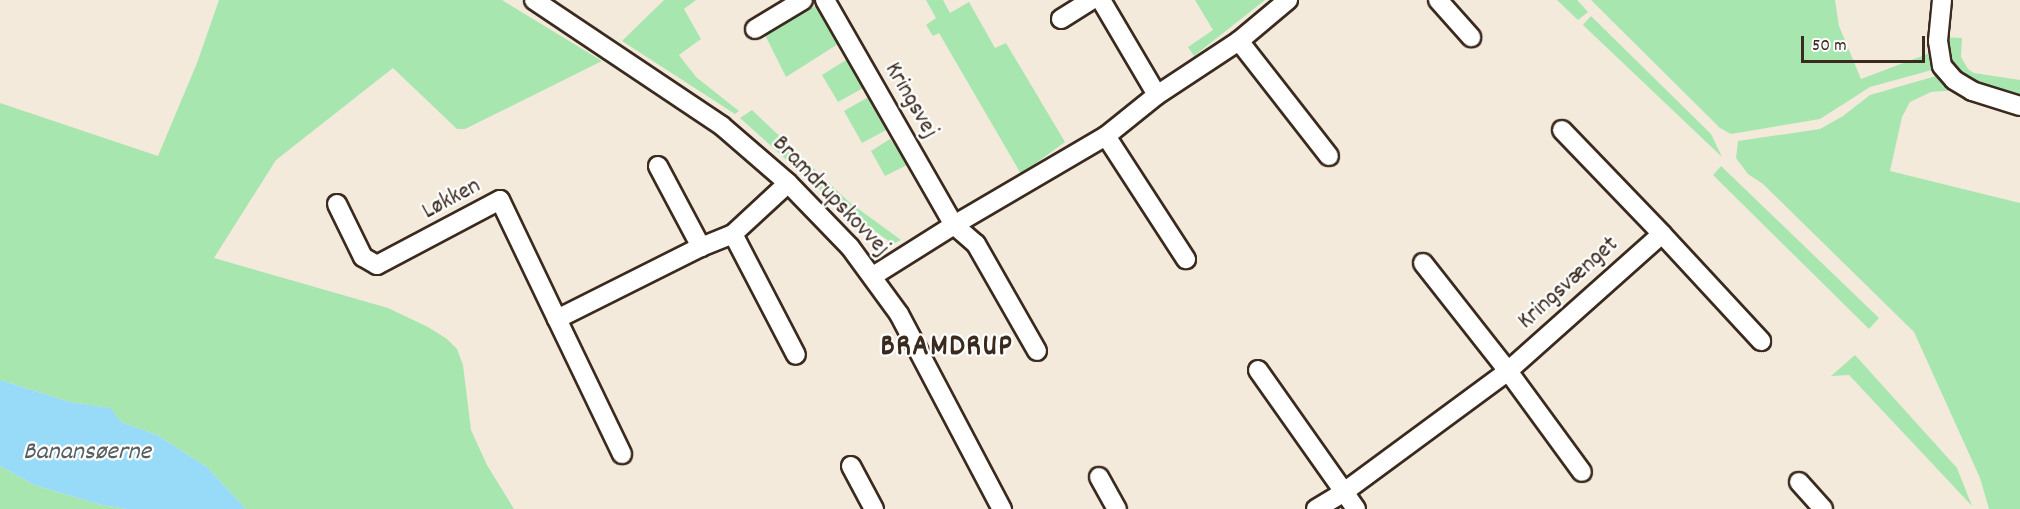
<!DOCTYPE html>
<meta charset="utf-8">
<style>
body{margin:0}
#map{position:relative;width:2020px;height:509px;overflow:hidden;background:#f3eadc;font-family:Dekko,sans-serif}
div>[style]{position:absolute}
.green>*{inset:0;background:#a7e7af}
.water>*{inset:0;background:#97dbf9}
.roads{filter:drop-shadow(2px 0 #3b2a1e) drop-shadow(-2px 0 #3b2a1e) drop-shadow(0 2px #3b2a1e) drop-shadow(0 -2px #3b2a1e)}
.minor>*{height:18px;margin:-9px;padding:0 9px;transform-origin:9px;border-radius:9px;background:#fff}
span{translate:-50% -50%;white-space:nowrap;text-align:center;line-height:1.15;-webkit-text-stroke:4.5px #fff;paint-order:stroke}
.street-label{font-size:24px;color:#3b2a1e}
.water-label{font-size:26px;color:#575f60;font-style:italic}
.district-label{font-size:30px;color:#3b2a1e;font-weight:700;letter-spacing:1.5px}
.scale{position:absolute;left:1801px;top:36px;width:124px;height:27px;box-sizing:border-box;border:3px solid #3b2a1e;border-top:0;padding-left:8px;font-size:18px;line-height:21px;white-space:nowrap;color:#3b2a1e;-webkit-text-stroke:4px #fff;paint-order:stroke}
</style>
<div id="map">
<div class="green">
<div style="clip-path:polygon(219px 0,502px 0,602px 61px,465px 129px,457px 129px,393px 68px,276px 160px,214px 258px,388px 308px,428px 327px,447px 339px,457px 349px,463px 365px,471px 430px,487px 465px,514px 509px,246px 509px,207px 467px,157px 435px,121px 422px,109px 408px,70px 402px,0 380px,0 103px,158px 156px,197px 63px)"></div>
<div style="clip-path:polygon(664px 0,696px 0,684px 9px,701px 39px,679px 55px,696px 77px,739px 111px,735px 114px,622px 41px)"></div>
<div style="clip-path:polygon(926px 0,943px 0,950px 13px,969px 2px,995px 48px,1006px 43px,1065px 142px,1021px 174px,939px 33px,933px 36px,926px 25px,936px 18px)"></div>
<div style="clip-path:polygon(1195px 0,1265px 0,1194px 56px,1188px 47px,1213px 30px)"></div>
<div style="clip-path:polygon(1557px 0,1577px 0,1588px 12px,1578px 20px)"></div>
<div style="clip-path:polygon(1591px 0,1835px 0,1839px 26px,1861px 79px,1930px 53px,1935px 66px,1932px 70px,1870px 87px,1820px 119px,1731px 134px,1720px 128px)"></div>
<div style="clip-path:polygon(816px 6px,838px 44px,786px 77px,764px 33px)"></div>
<div style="clip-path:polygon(1591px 16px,1711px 134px,1722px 157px,1583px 25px)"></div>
<div style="clip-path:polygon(1942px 37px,1962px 38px,1961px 57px,1968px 69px,1974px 73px,2020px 80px,2020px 97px,1965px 77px,1955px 68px)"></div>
<div style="clip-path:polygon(846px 60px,865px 87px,838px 102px,822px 75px)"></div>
<div style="clip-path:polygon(1943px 74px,1959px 90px,1931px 92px,1910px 102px,1902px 117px,1890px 171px,2020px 203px,2020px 509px,1989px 509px,1980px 478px,1914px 332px,1763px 184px,1748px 174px,1736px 158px,1738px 141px,1820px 129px,1843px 116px,1870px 95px)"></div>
<div style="clip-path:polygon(870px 96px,888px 129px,862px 143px,844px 111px)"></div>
<div style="clip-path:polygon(752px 110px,849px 202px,901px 240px,893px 244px,830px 199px,740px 118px)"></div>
<div style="clip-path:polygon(890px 139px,909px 164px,885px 176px,871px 151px)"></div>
<div style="clip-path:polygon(1721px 166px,1879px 318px,1869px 329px,1713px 175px)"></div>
<div style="clip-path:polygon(1855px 355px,1957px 468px,1972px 506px,1849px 375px,1831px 376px)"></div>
<div style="clip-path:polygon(0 466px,34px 485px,102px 505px,127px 509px,0 509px)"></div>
</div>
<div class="water">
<div style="clip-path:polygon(0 380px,70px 402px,110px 408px,121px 422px,157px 435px,207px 467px,246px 509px,127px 509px,102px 505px,34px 485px,0 466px)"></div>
</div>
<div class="roads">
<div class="minor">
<div style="left:534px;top:0;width:226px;rotate:33.8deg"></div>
<div style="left:722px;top:126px;width:87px;rotate:40.8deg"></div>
<div style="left:788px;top:183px;width:89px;rotate:45.9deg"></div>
<div style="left:850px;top:247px;width:83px;rotate:53.8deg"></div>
<div style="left:899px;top:314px;width:221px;rotate:62.2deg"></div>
<div style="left:825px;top:0;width:259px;rotate:60.2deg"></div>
<div style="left:954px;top:225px;width:29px;rotate:41deg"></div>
<div style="left:976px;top:244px;width:123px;rotate:60.3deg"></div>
<div style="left:1101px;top:0;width:110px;rotate:59.5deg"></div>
<div style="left:1438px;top:0;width:50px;rotate:48.3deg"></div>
<div style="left:1942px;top:0;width:41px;rotate:95.6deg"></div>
<div style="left:1938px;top:41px;width:25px;rotate:81deg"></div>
<div style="left:1942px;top:66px;width:18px;rotate:49deg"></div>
<div style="left:1954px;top:80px;width:21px;rotate:31deg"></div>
<div style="left:1972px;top:91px;width:50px;rotate:17.4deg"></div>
<div style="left:1061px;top:19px;width:36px;rotate:-32deg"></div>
<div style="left:755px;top:29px;width:56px;rotate:-31.1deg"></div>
<div style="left:1239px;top:41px;width:146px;rotate:52deg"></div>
<div style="left:1562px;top:130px;width:144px;rotate:46.1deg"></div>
<div style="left:1106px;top:136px;width:147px;rotate:57deg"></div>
<div style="left:658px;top:166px;width:92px;rotate:62deg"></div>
<div style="left:337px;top:204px;width:59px;rotate:63.9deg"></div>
<div style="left:363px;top:257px;width:16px;rotate:30deg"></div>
<div style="left:377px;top:265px;width:139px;rotate:-27.9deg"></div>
<div style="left:500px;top:200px;width:132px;rotate:64.4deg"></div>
<div style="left:557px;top:319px;width:161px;rotate:-26.6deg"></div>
<div style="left:701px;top:247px;width:35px;rotate:-22deg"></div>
<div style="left:733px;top:234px;width:75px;rotate:-42.8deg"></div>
<div style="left:733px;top:234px;width:136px;rotate:62.5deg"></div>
<div style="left:1423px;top:263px;width:137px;rotate:51.8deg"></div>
<div style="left:1508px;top:371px;width:125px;rotate:53.8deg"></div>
<div style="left:873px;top:276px;width:96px;rotate:-32.2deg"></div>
<div style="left:954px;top:225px;width:176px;rotate:-30.4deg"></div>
<div style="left:1106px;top:136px;width:65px;rotate:-38.8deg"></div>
<div style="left:1157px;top:95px;width:98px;rotate:-33.4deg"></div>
<div style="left:1239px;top:41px;width:64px;rotate:-39.9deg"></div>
<div style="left:557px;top:319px;width:150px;rotate:64.3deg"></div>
<div style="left:1258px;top:370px;width:170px;rotate:54.8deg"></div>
<div style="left:851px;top:466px;width:49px;rotate:61.9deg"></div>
<div style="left:1099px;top:477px;width:37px;rotate:61deg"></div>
<div style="left:1799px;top:482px;width:36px;rotate:48deg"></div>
<div style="left:1316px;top:509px;width:33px;rotate:-31deg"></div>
<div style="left:1344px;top:492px;width:204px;rotate:-36.4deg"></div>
<div style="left:1508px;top:371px;width:206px;rotate:-41.7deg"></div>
<div style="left:1662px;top:234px;width:146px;rotate:47.2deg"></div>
</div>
</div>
<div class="street-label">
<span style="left:910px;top:101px;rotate:60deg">Kringsvej</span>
<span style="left:830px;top:197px;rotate:46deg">Bramdrupskovvej</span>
<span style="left:452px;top:200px;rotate:-28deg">Løkken</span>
<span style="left:1569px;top:284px;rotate:-42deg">Kringsvænget</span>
</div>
<div class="water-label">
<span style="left:87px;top:453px">Banansøerne</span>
</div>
<div class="district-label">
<span style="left:947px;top:349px">BRAMDRUP</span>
</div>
<div class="scale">50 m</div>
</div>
